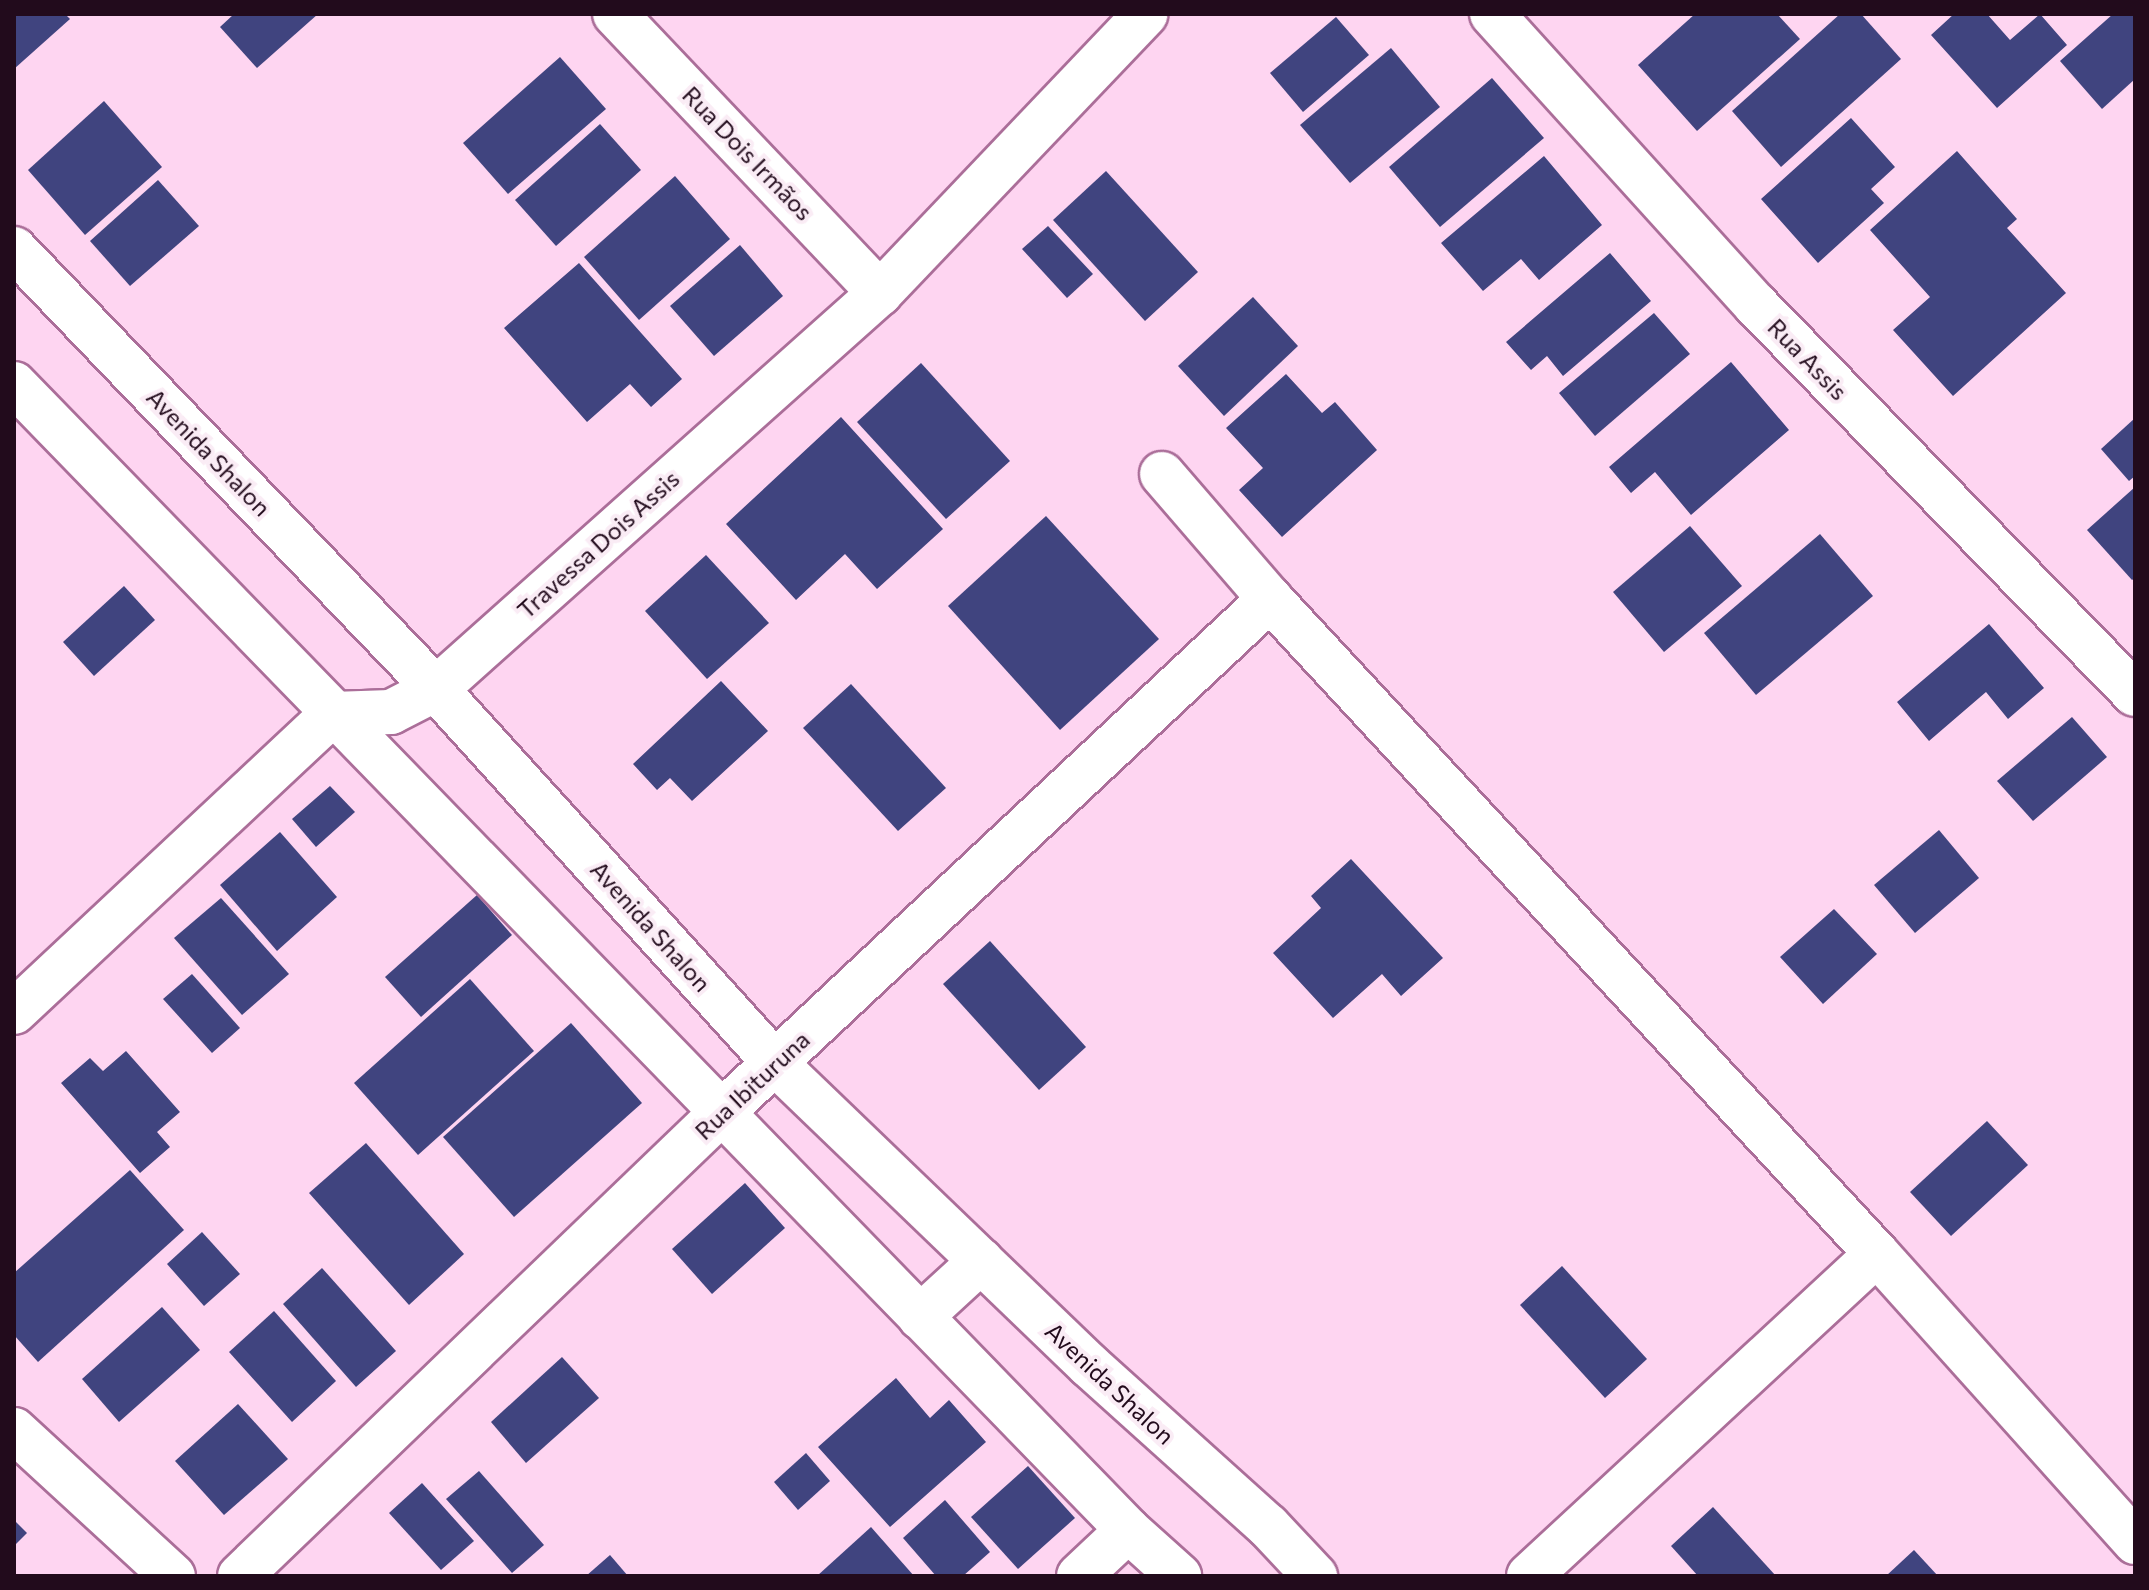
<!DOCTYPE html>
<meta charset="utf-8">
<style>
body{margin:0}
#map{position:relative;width:2149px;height:1590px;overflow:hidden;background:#fed5f1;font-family:Commissioner,sans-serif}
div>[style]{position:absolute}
.building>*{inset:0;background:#40447f}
.roads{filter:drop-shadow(2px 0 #ab6e99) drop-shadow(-2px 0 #ab6e99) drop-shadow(0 2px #ab6e99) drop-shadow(0 -2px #ab6e99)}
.minor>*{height:44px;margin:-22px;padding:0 22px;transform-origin:22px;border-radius:22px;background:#fff}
span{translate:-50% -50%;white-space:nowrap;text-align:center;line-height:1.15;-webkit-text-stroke:8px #faecf5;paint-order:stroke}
.street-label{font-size:24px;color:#220b1c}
.frame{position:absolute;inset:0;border:16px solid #220b1c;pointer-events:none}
</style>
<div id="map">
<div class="building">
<div style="clip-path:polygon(14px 14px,65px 14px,70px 19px,14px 69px)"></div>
<div style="clip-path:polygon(234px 14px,318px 14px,257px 68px,220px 27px)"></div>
<div style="clip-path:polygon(1695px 14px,1777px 14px,1800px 39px,1697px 131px,1638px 65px)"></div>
<div style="clip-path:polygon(1840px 14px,1861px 14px,1901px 59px,1781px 167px,1732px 111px)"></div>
<div style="clip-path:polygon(1954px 14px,1987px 14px,2010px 40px,2040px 14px,2067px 45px,1997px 108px,1931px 35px)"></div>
<div style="clip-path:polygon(2113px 14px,2135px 14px,2135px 79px,2102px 109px,2060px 61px)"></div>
<div style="clip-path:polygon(1336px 17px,1369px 55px,1303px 112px,1270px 73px)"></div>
<div style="clip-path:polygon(1391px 48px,1440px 107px,1350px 183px,1300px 125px)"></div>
<div style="clip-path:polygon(560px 57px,606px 109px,508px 194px,463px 143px)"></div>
<div style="clip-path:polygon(1492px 78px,1544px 138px,1440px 227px,1389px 167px)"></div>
<div style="clip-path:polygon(104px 101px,162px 167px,85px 235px,28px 170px)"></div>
<div style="clip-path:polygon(1851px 118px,1895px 167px,1871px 189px,1884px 203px,1818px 263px,1761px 199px)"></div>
<div style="clip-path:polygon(600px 124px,641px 170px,556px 246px,515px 200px)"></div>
<div style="clip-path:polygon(1957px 151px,2017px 219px,2007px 228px,2066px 293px,1953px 396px,1893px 330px,1930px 297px,1870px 230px)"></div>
<div style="clip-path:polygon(1544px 156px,1602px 225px,1539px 280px,1521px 259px,1483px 291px,1441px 243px)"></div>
<div style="clip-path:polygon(1106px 171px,1198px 272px,1145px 321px,1053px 220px)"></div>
<div style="clip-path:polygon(675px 176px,730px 239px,639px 320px,584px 257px)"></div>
<div style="clip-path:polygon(158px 180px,199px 226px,130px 286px,90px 241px)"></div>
<div style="clip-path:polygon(1048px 226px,1093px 274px,1067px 298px,1022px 249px)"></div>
<div style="clip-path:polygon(740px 245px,783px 296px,714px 356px,670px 306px)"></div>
<div style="clip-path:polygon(1610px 253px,1651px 301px,1563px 376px,1547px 356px,1531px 370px,1506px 342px)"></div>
<div style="clip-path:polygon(579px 263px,682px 379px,651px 407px,630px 384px,587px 422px,504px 328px)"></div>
<div style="clip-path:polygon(1253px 297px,1298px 346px,1224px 416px,1178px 366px)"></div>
<div style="clip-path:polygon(1654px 313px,1690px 354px,1595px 436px,1559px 393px)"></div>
<div style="clip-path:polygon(1731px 362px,1789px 430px,1691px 515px,1655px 472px,1631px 493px,1609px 467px)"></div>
<div style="clip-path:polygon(921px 363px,1010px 461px,946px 519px,857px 422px)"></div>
<div style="clip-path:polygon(1286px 374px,1322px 413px,1335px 402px,1377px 450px,1282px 537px,1239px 490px,1263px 468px,1226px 428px)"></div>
<div style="clip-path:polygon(841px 417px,943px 529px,877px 589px,845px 554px,796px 600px,726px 524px)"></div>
<div style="clip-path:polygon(2135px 418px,2135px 476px,2129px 481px,2101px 449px)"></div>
<div style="clip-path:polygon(2135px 487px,2135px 578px,2132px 580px,2087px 530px)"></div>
<div style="clip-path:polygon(1046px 516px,1159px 639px,1060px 730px,948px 606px)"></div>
<div style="clip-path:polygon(1690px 526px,1742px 586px,1664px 652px,1613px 592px)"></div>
<div style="clip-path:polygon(1820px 534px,1873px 596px,1756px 695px,1704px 633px)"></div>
<div style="clip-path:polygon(706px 555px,769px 623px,707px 679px,645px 611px)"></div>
<div style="clip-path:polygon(124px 586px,155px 620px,94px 676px,63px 642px)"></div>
<div style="clip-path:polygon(1989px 624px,2044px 688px,2008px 719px,1986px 692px,1929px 741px,1897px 702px)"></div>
<div style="clip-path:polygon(721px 681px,768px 731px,692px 801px,670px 778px,657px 790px,633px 764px)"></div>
<div style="clip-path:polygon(851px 684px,946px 788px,898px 831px,803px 728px)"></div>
<div style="clip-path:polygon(2072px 717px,2107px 757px,2033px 821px,1997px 781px)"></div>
<div style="clip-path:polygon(330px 786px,355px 812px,316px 847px,292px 819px)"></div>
<div style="clip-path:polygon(1939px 830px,1979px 878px,1915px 933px,1874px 885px)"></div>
<div style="clip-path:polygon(280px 832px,337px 897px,277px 951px,220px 885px)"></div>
<div style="clip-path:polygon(1351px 859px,1443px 958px,1401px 996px,1382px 974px,1333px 1018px,1273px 953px,1321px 908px,1311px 896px)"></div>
<div style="clip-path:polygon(477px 895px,512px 935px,421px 1017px,385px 977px)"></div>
<div style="clip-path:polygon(221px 898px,289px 974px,242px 1015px,174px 938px)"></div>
<div style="clip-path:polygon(1834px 909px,1877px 954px,1823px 1004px,1780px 957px)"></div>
<div style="clip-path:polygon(990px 941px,1086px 1047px,1039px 1090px,943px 984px)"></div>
<div style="clip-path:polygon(192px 974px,240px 1028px,212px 1053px,163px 999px)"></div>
<div style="clip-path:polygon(470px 979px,534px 1051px,418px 1155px,354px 1083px)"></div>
<div style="clip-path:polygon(571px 1023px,642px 1103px,514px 1217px,443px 1137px)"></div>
<div style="clip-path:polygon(126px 1051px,180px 1112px,157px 1132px,170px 1147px,140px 1173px,61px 1083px,90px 1058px,103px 1071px)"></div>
<div style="clip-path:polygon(1987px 1121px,2028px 1165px,1951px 1236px,1910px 1192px)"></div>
<div style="clip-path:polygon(366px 1143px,464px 1254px,409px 1305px,309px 1193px)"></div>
<div style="clip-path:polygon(130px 1170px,184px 1230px,38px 1362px,14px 1335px,14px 1273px)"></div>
<div style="clip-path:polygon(745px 1183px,785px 1228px,712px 1294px,672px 1249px)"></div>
<div style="clip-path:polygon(202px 1232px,240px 1274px,204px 1306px,167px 1264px)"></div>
<div style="clip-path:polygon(1562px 1266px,1647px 1359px,1605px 1398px,1520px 1305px)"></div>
<div style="clip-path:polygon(322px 1268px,396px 1351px,356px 1387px,283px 1304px)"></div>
<div style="clip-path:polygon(162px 1307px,200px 1350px,119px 1422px,82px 1379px)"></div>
<div style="clip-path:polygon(274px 1311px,336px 1381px,292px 1422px,229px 1352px)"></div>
<div style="clip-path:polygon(562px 1357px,599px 1398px,526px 1463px,491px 1422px)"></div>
<div style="clip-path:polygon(896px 1378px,930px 1418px,949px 1400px,986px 1442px,890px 1527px,818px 1447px)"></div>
<div style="clip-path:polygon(238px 1404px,288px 1459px,224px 1515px,175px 1461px)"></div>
<div style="clip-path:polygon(806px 1453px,830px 1481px,798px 1510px,774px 1482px)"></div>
<div style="clip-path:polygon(1028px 1466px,1075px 1518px,1018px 1569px,971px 1517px)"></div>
<div style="clip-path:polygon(479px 1471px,544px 1545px,512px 1573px,446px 1499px)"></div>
<div style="clip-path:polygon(422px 1483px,474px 1541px,441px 1570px,389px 1513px)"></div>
<div style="clip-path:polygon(945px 1500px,990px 1552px,963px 1576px,936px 1576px,903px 1538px)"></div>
<div style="clip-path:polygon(1713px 1507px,1776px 1576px,1698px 1576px,1671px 1546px)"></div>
<div style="clip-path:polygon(14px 1520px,27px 1533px,14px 1546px)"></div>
<div style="clip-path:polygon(871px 1527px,914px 1576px,817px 1576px)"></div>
<div style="clip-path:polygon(1914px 1550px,1938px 1576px,1886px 1576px)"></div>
<div style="clip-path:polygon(610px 1555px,628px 1576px,586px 1576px)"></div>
</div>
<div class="roads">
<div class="minor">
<div style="left:615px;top:14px;width:385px;rotate:46.5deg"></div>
<div style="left:1492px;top:14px;width:393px;rotate:47.8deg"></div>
<div style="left:1756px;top:305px;width:543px;rotate:45.75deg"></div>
<div style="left:14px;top:249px;width:610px;rotate:46.2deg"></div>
<div style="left:436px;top:689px;width:506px;rotate:47.8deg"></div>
<div style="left:776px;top:1064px;width:434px;rotate:43.9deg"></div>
<div style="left:1089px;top:1365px;width:241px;rotate:42deg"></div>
<div style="left:1268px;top:1526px;width:69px;rotate:46.8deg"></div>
<div style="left:14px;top:384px;width:1598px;rotate:45.81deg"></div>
<div style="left:1128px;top:1530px;width:69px;rotate:42deg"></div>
<div style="left:1162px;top:474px;width:165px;rotate:49.2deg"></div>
<div style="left:1270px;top:599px;width:893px;rotate:47.18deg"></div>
<div style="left:1877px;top:1254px;width:387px;rotate:48.1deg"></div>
<div style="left:14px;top:1012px;width:437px;rotate:-43.1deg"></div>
<div style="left:333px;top:714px;width:58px;rotate:-2deg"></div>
<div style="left:391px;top:712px;width:51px;rotate:-27.1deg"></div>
<div style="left:436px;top:689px;width:595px;rotate:-41.73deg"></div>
<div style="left:880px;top:293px;width:385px;rotate:-46.4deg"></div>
<div style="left:920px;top:1317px;width:83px;rotate:-42.6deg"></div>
<div style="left:14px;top:1430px;width:216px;rotate:42.6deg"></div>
<div style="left:240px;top:1576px;width:669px;rotate:-43.91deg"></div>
<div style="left:722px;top:1112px;width:751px;rotate:-43.11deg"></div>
<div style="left:1079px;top:1576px;width:67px;rotate:-43.2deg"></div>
<div style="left:1529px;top:1576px;width:474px;rotate:-42.8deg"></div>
</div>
</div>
<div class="street-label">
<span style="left:748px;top:153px;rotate:46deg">Rua Dois Irmãos</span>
<span style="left:1808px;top:359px;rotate:46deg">Rua Assis</span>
<span style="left:209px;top:452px;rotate:46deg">Avenida Shalon</span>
<span style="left:598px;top:544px;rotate:-42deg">Travessa Dois Assis</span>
<span style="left:651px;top:926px;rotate:48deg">Avenida Shalon</span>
<span style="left:752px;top:1085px;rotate:-43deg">Rua Ibituruna</span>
<span style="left:1110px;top:1383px;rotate:43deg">Avenida Shalon</span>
</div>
<div class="frame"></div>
</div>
